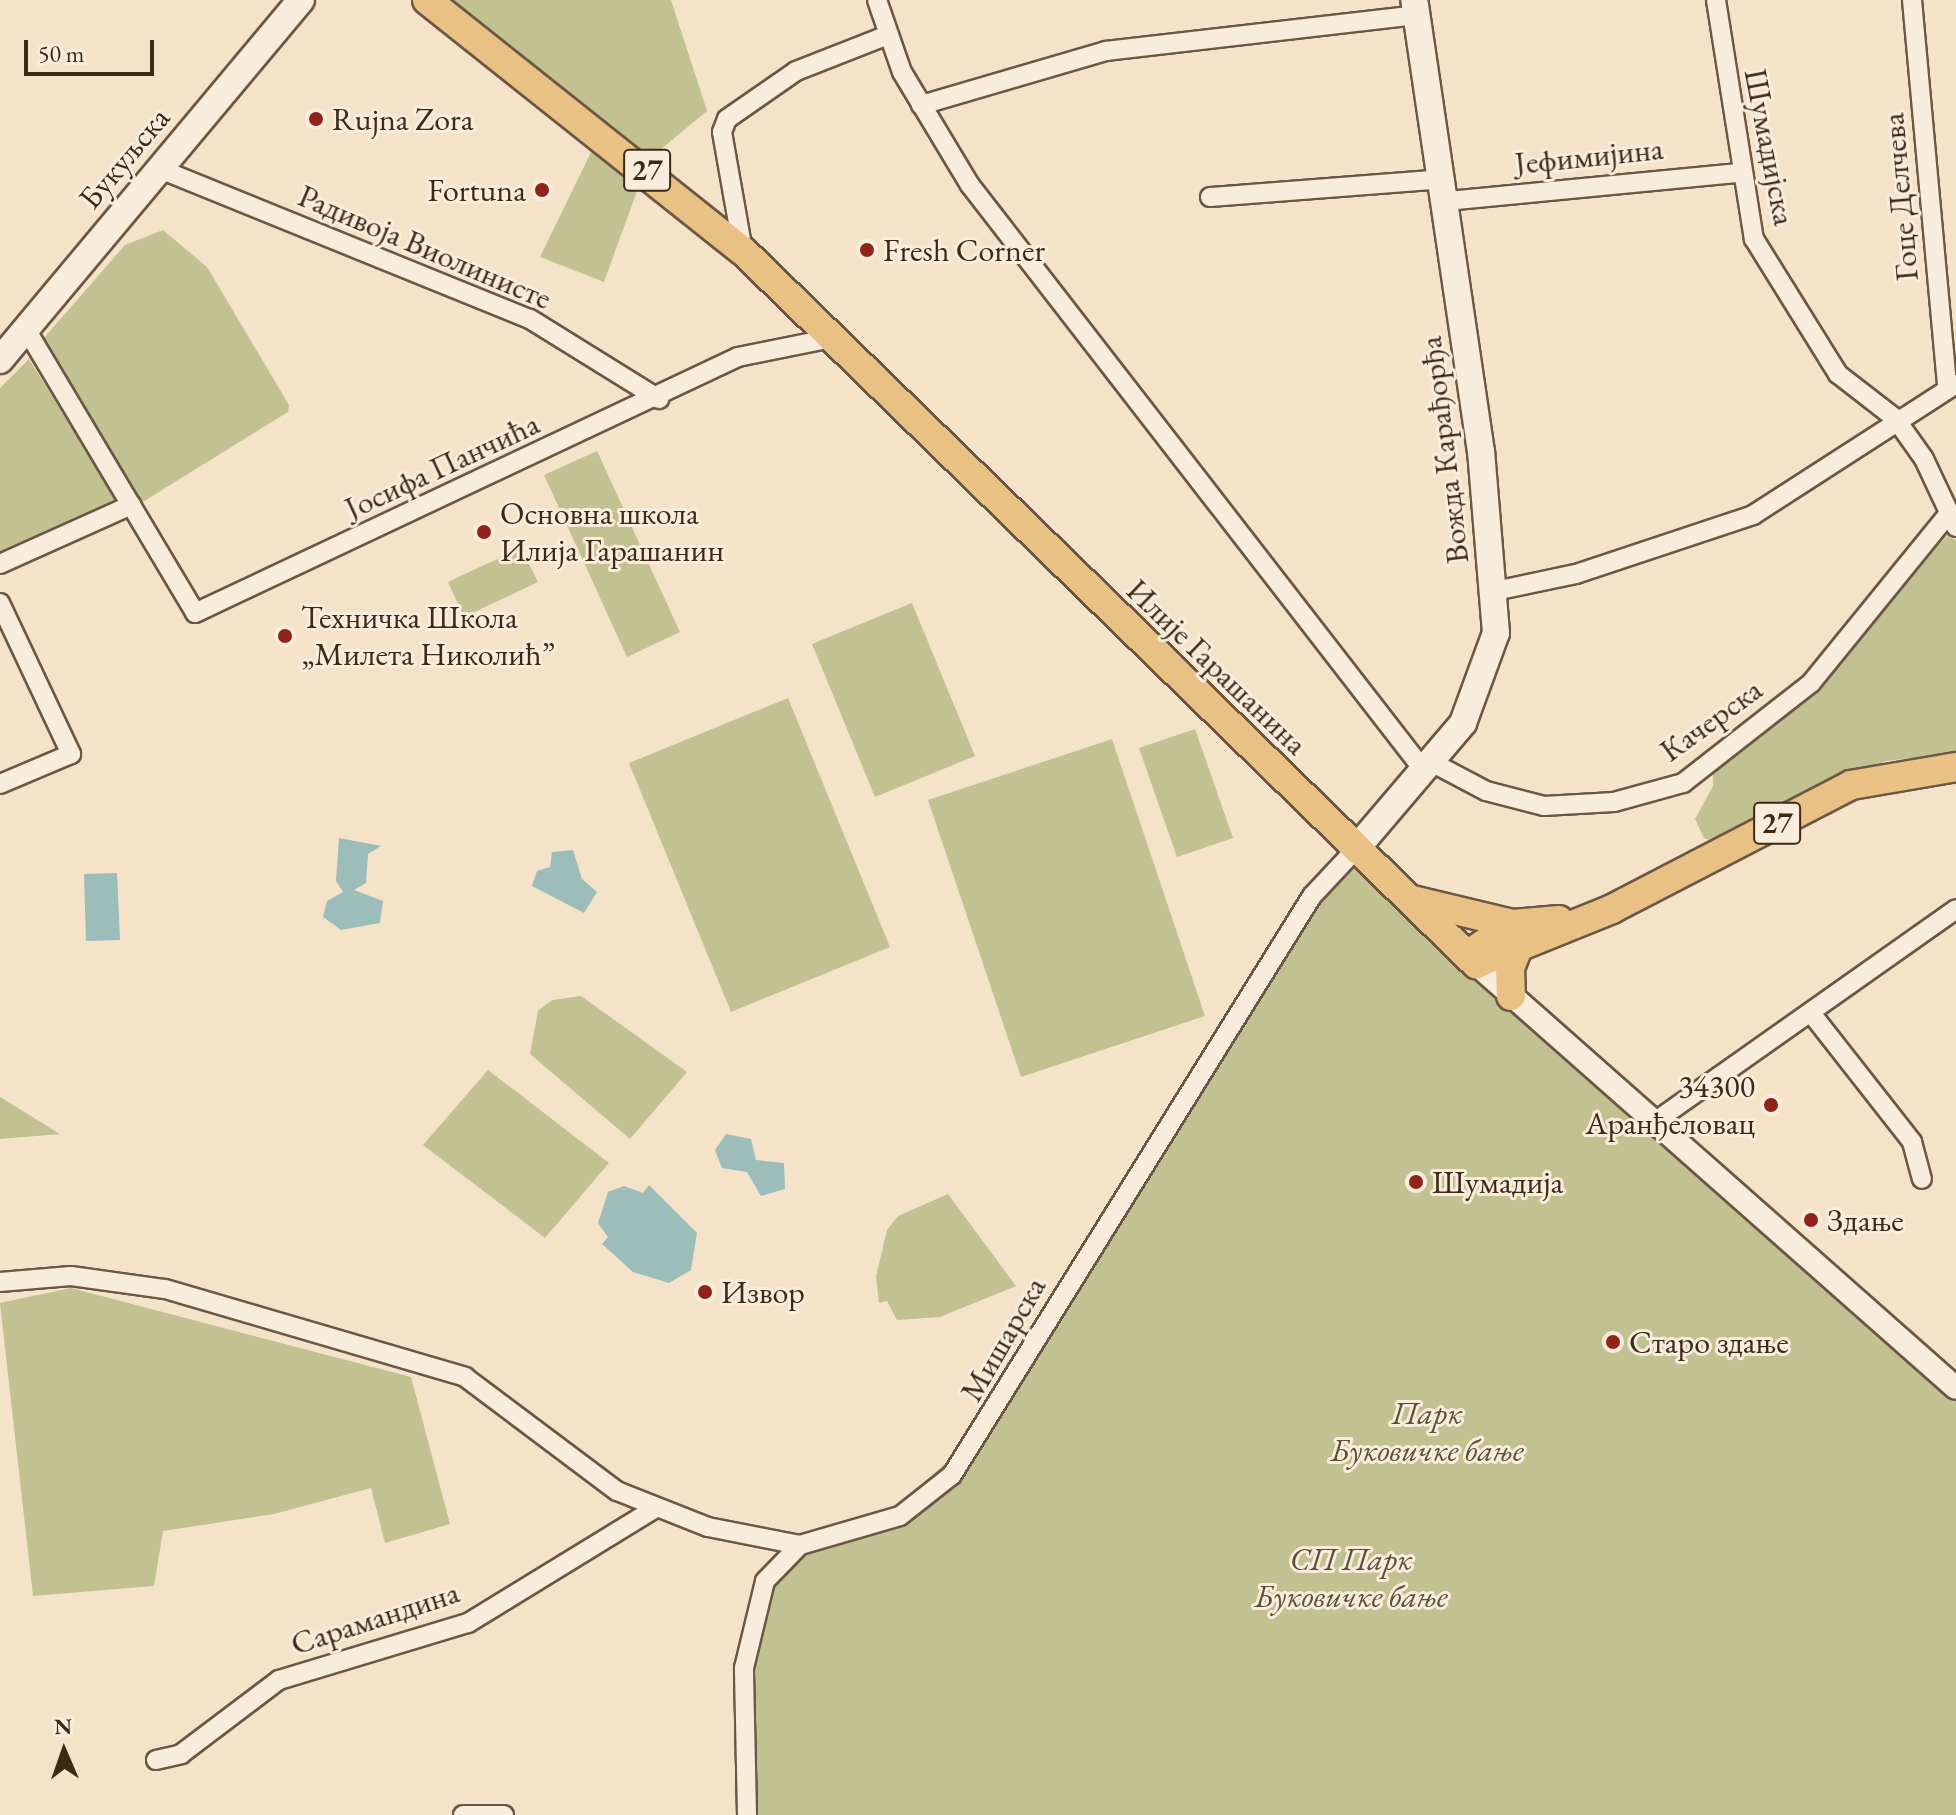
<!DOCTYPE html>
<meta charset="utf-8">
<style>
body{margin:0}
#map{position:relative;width:1956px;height:1815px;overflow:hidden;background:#f4e2c9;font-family:"EB Garamond",serif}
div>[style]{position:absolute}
.green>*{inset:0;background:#c2c191}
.water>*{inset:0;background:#9cbdba}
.roads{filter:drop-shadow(2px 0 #6b5743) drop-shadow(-2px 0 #6b5743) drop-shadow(0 2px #6b5743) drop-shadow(0 -2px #6b5743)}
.minor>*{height:18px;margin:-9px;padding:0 9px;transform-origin:9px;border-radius:9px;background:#f8ecdc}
.tertiary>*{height:22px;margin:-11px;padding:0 11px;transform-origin:11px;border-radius:11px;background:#f8ecdc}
.secondary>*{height:26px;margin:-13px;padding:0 13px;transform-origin:13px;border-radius:13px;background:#f8ecdc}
.primary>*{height:28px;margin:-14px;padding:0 14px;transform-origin:14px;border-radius:14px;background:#eac184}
.dots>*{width:22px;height:22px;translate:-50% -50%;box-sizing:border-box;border:4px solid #f8ecdc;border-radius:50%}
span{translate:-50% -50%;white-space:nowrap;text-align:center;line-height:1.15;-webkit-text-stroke:6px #f8ecdc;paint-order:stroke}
.shield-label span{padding:2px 6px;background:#f8ecdc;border:2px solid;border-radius:6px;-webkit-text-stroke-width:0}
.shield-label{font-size:30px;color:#3d2916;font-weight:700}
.poi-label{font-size:32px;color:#3d2916}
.left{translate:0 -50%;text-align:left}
.right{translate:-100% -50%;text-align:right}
.street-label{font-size:32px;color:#3d2916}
.park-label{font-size:32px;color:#5e4f35;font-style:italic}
.north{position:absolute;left:24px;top:1711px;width:80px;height:80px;-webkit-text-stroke:6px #f8ecdc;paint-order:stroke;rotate:358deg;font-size:22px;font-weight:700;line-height:32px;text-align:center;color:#3d2916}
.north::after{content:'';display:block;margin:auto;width:28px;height:36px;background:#3d2916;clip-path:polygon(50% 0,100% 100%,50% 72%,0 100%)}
.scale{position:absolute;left:24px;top:40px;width:130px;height:36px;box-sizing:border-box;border:4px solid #3d2916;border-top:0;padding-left:10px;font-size:24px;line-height:28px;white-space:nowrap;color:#3d2916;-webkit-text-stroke:6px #f8ecdc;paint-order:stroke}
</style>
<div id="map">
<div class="green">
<div style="clip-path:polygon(449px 0,671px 0,707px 111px,649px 159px)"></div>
<div style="clip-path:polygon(595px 144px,641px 180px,604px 282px,540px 257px)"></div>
<div style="clip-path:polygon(163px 230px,207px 267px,289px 405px,288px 412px,141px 503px,43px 339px,125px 245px)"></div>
<div style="clip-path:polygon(29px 359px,117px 501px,0 554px,0 388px)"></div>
<div style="clip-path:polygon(597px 451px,680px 632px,627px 657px,544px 475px)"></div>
<div style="clip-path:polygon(1947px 536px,1956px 540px,1956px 753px,1886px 761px,1713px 841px,1704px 838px,1695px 819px,1713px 786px,1713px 769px)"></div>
<div style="clip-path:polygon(521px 548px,538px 582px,464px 617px,448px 582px)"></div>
<div style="clip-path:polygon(912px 603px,975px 756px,875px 797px,812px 644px)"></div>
<div style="clip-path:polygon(788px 698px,890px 947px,731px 1012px,629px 763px)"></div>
<div style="clip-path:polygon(1195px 729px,1233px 838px,1177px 857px,1139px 748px)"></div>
<div style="clip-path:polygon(1112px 739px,1205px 1016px,1021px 1077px,928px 800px)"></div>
<div style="clip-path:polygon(1355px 850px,1956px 1389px,1956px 1815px,747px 1815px,744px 1668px,765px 1581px,786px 1556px,871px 1529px,947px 1462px,1323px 881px)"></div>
<div style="clip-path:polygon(581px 996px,687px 1072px,630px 1139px,530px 1054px,538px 1011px,552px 1000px)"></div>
<div style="clip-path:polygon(488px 1070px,609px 1163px,545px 1238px,423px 1145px)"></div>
<div style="clip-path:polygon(0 1097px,60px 1134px,0 1139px)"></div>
<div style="clip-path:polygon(948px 1194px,1016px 1286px,940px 1317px,897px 1320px,887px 1301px,879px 1303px,876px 1277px,887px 1230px,898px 1216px)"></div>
<div style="clip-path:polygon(71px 1288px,411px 1377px,450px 1524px,385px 1543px,371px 1488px,274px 1514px,163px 1531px,154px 1586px,33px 1596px,0 1303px)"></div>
</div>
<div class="water">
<div style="clip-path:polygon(339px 838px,381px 846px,368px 854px,366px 883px,354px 890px,383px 901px,380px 923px,341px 930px,323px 917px,327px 901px,343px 892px,336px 881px)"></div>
<div style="clip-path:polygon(573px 850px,582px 879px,597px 892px,584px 913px,532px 886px,537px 871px,550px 867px,552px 852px)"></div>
<div style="clip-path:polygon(117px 873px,120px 940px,86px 941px,84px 874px)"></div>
<div style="clip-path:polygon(726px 1134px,751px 1139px,756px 1160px,784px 1163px,785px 1189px,761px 1196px,747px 1172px,722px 1168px,715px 1150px)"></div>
<div style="clip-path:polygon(649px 1185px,697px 1233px,691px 1270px,669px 1283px,633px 1272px,602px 1244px,608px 1237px,598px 1223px,608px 1192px,624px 1186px,643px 1193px)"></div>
</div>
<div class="roads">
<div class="minor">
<div style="left:877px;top:0;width:76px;rotate:70.9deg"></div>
<div style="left:902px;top:72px;width:132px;rotate:59deg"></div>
<div style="left:970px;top:185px;width:743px;rotate:52.22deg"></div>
<div style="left:1716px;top:0;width:242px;rotate:81deg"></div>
<div style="left:1754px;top:239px;width:159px;rotate:58.1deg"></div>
<div style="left:1838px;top:374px;width:72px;rotate:37.7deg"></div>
<div style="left:1895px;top:418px;width:50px;rotate:54.7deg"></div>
<div style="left:1924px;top:459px;width:75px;rotate:64.8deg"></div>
<div style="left:1912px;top:0;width:390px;rotate:84.8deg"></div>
<div style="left:921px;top:105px;width:193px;rotate:-16.3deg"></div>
<div style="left:1106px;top:51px;width:312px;rotate:-6.6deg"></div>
<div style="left:160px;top:169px;width:399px;rotate:22.1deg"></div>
<div style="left:530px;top:319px;width:152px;rotate:31.8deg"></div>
<div style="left:1210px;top:197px;width:235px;rotate:-4.4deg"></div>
<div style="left:1447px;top:201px;width:292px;rotate:-5.5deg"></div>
<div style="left:743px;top:251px;width:121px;rotate:-100deg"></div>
<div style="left:722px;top:132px;width:14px;rotate:-69deg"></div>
<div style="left:727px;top:119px;width:84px;rotate:-34.8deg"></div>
<div style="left:796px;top:71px;width:99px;rotate:-21.4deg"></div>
<div style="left:26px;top:329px;width:330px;rotate:59.2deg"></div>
<div style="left:195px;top:613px;width:600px;rotate:-25.24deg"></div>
<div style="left:738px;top:357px;width:96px;rotate:-11.4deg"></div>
<div style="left:0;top:564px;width:144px;rotate:-24.2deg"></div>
<div style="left:1495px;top:591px;width:83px;rotate:-11.9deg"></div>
<div style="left:1576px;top:574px;width:187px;rotate:-18.4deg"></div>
<div style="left:1753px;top:515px;width:242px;rotate:-32.8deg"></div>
<div style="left:0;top:603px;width:167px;rotate:64.8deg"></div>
<div style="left:71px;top:754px;width:77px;rotate:157.1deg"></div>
<div style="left:1433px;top:763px;width:60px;rotate:27.8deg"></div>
<div style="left:1486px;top:791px;width:60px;rotate:14.5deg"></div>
<div style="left:1544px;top:806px;width:70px;rotate:-3.3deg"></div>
<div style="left:1614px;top:802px;width:72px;rotate:-15.4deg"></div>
<div style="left:1683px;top:783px;width:162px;rotate:-38deg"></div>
<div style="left:1811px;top:683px;width:219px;rotate:-50.9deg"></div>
<div style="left:1811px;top:1013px;width:164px;rotate:51.9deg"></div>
<div style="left:1912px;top:1142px;width:38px;rotate:75deg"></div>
<div style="left:1653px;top:1123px;width:371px;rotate:-35.2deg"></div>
<div style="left:0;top:1282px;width:71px;rotate:-4.8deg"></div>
<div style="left:71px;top:1276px;width:95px;rotate:7.9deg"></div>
<div style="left:165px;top:1289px;width:313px;rotate:16.3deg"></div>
<div style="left:465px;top:1377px;width:190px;rotate:36.9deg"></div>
<div style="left:617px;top:1491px;width:98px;rotate:21.6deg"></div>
<div style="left:708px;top:1527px;width:94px;rotate:11.1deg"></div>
<div style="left:156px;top:1760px;width:26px;rotate:-13deg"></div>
<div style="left:181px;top:1754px;width:123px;rotate:-37.1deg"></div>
<div style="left:279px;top:1680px;width:197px;rotate:-16.8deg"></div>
<div style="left:468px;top:1623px;width:220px;rotate:-31.5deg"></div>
<div style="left:463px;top:1815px;width:41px"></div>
<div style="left:747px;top:1815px;width:147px;rotate:-91.2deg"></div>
<div style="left:744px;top:1668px;width:89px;rotate:-76.4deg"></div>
<div style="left:765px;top:1581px;width:50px;rotate:-45.8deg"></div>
<div style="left:800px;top:1545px;width:104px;rotate:-16.2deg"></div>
<div style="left:900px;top:1516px;width:66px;rotate:-38.3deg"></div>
<div style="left:952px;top:1475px;width:682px;rotate:-58.13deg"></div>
<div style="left:1312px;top:896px;width:63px;rotate:-46.9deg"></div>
</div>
<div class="tertiary">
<div style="left:1476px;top:964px;width:640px;rotate:41.46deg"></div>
</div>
<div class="secondary">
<div style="left:0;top:360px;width:469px;rotate:-50.1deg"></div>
<div style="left:1355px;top:850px;width:167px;rotate:-49.6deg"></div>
<div style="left:1463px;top:723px;width:96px;rotate:-69.9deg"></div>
<div style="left:1496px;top:633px;width:182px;rotate:-94.7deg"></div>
<div style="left:1481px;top:452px;width:457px;rotate:-98.4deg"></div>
</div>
<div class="primary">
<div style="left:427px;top:0;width:404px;rotate:38.5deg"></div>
<div style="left:743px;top:251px;width:1023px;rotate:44.21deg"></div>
<div style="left:1476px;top:964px;width:147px;rotate:-22deg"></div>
<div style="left:1612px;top:909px;width:269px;rotate:-27.4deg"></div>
<div style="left:1851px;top:785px;width:107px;rotate:-9.7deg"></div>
<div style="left:1413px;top:900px;width:103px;rotate:13.5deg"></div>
<div style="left:1467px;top:955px;width:55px;rotate:-34deg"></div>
<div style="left:1513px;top:924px;width:46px;rotate:-5deg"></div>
<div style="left:1511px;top:996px;width:28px;rotate:-92deg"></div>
<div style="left:1510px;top:968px;width:24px;rotate:-68deg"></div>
</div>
</div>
<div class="dots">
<div style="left:316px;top:119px;background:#8f2418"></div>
<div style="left:542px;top:190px;background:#8f2418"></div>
<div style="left:867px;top:250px;background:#8f2418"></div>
<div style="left:484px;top:532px;background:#8f2418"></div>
<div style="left:285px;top:636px;background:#8f2418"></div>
<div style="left:1771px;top:1105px;background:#8f2418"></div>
<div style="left:1416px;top:1182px;background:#8f2418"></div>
<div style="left:1811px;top:1220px;background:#8f2418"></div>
<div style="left:705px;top:1292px;background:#8f2418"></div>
<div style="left:1613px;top:1342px;background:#8f2418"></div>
</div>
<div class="shield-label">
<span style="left:647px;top:170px">27</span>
<span style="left:1777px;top:823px">27</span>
</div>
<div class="poi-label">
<span class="left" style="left:332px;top:119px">Rujna Zora</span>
<span class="right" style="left:526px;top:190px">Fortuna</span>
<span class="left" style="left:883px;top:250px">Fresh Corner</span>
<span class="left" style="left:500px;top:532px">Основна школа<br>Илија Гарашанин</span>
<span class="left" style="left:301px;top:636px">Техничка Школа<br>„Милета Николић”</span>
<span class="right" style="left:1755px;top:1105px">34300<br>Аранђеловац</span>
<span class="left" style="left:1432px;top:1182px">Шумадија</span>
<span class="left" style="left:1827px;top:1220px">Здање</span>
<span class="left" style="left:721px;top:1292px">Извор</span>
<span class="left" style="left:1629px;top:1342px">Старо здање</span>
</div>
<div class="street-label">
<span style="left:1770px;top:147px;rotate:79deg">Шумадијска</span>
<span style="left:1589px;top:156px;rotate:-6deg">Јефимијина</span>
<span style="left:124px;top:158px;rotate:-50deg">Букуљска</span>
<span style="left:1900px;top:197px;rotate:-95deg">Гоце Делчева</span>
<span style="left:425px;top:247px;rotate:23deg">Радивоја Виолинисте</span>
<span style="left:1444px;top:450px;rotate:-97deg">Вожда Карађорђа</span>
<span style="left:442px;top:466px;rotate:-25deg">Јосифа Панчића</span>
<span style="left:1217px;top:667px;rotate:44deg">Илије Гарашанина</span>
<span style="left:1711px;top:720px;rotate:-36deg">Качерска</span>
<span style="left:1003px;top:1339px;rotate:-60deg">Мишарска</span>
<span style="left:375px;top:1618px;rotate:-18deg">Сарамандина</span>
</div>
<div class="park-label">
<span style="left:1427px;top:1432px">Парк<br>Буковичке бање</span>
<span style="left:1351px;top:1578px">СП Парк<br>Буковичке бање</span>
</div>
<div class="north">N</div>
<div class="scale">50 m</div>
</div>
